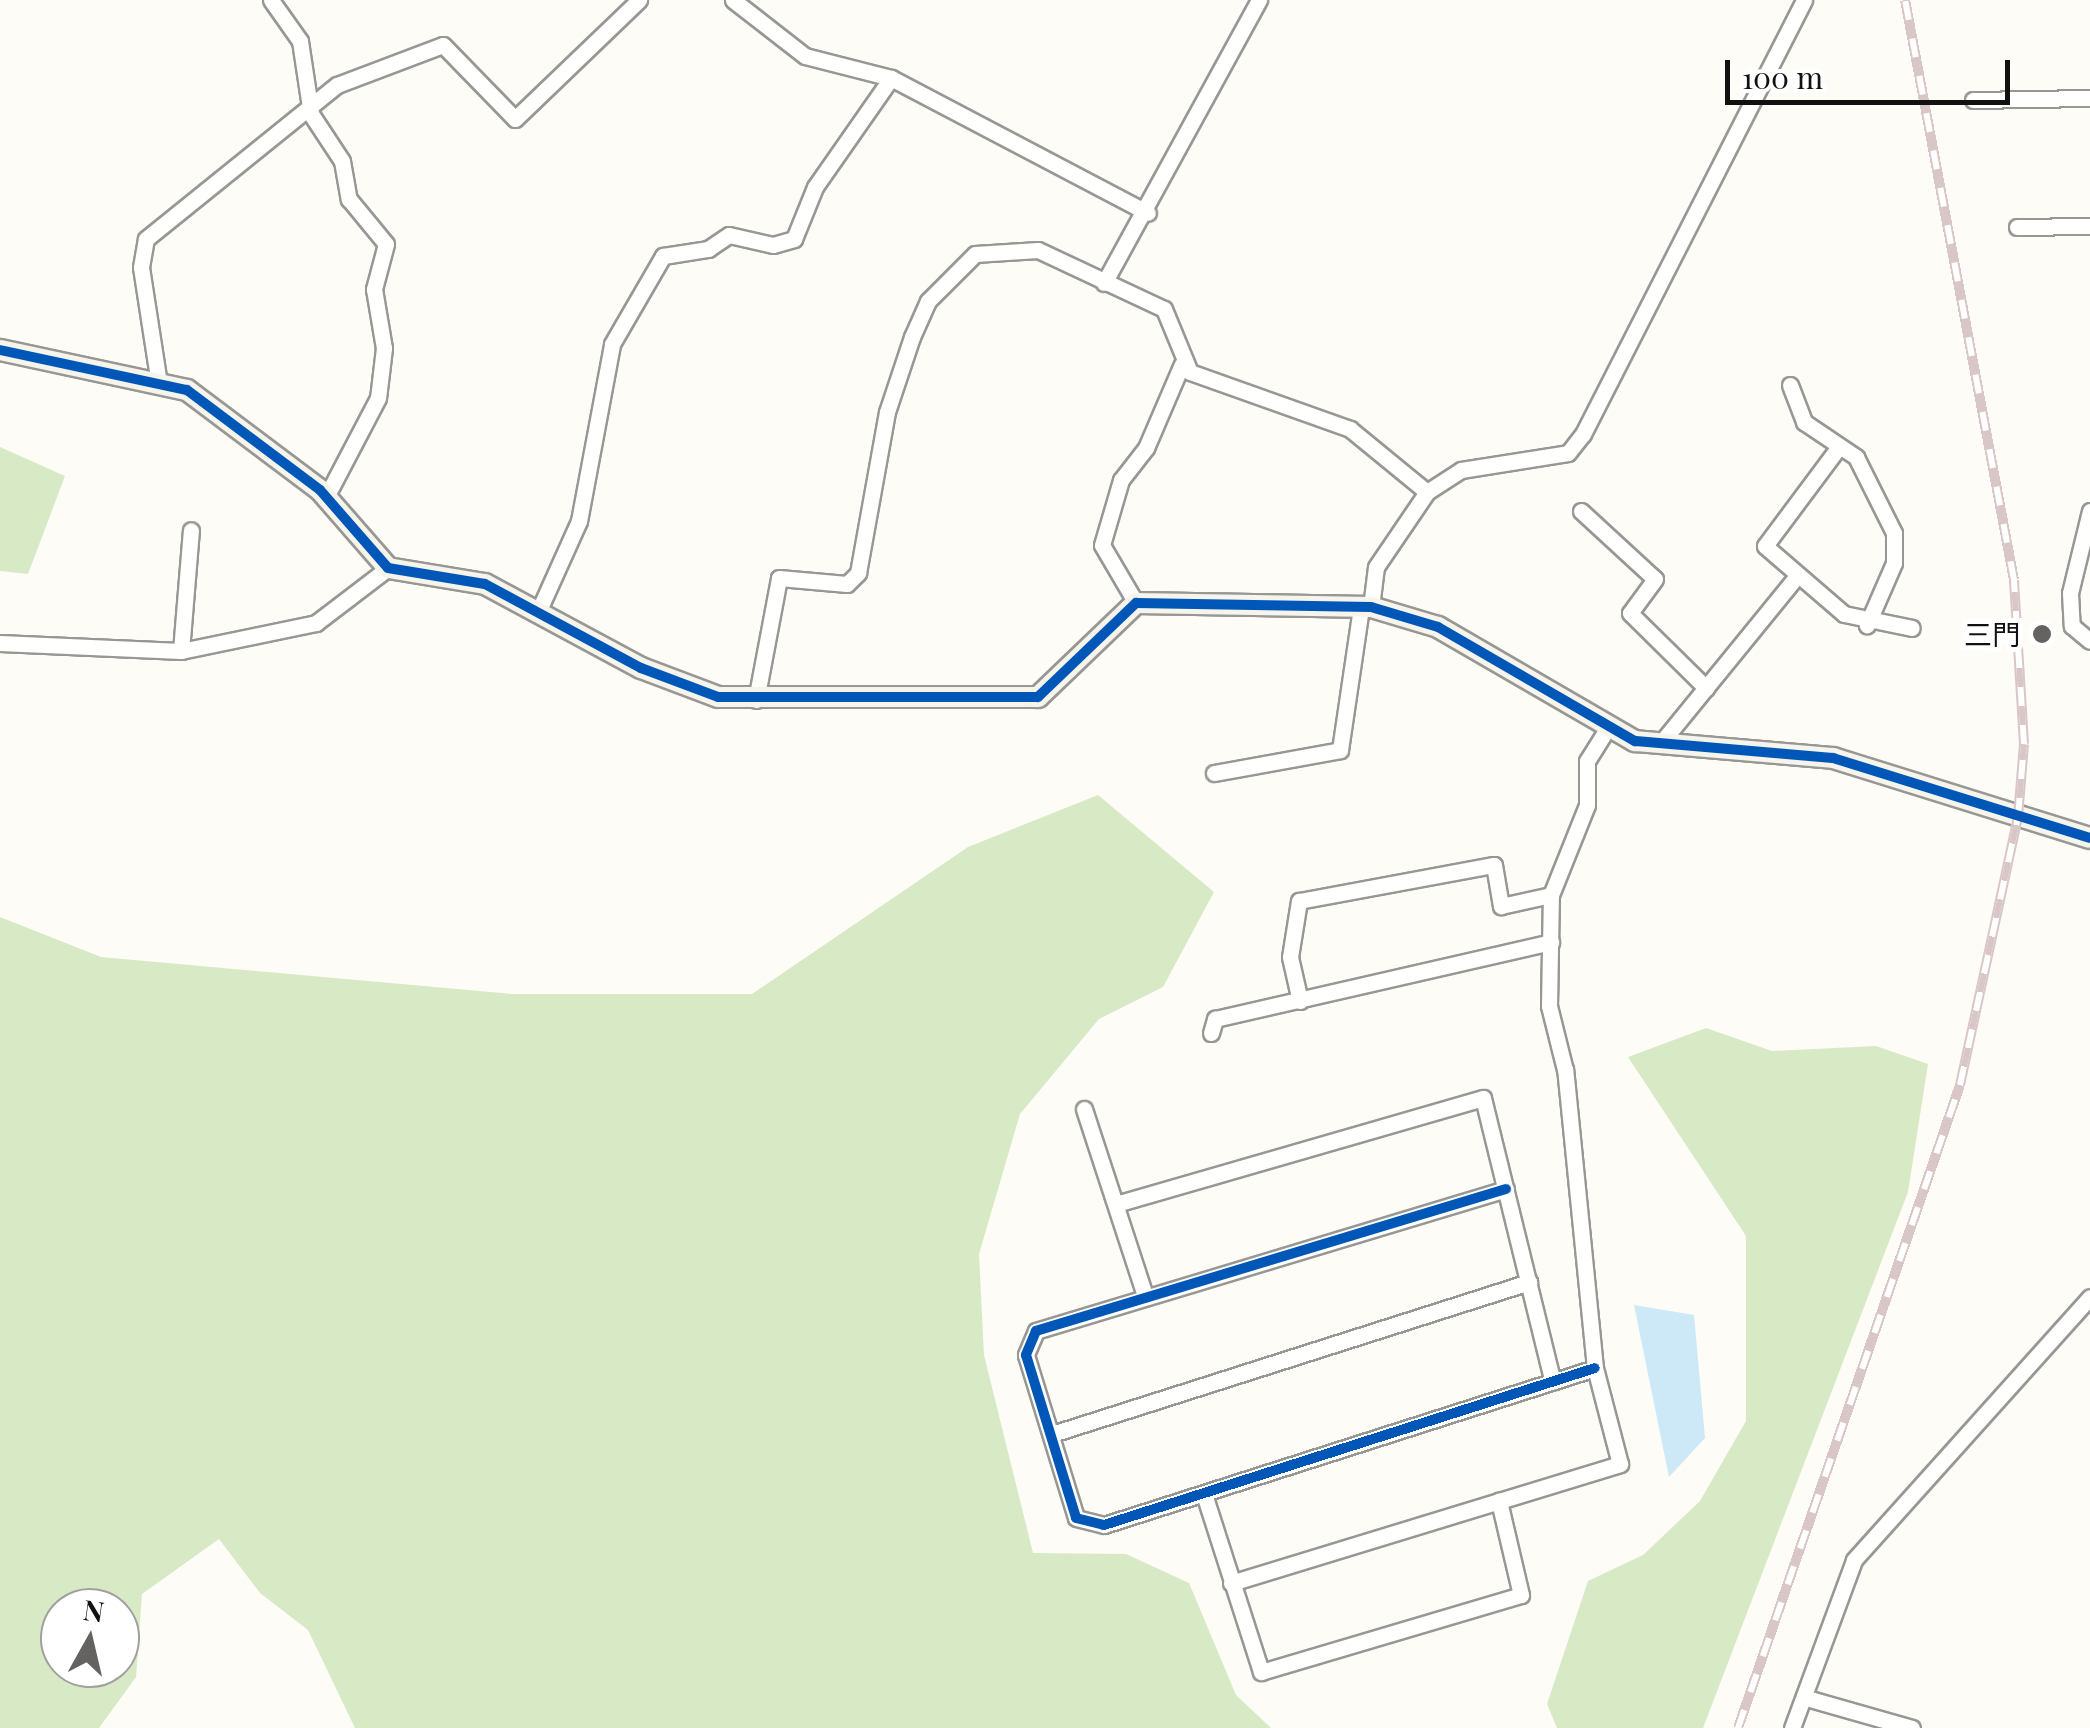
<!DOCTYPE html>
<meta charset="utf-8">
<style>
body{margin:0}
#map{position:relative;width:2090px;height:1728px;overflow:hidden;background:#fdfcf7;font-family:"Playfair Display","Noto Sans JP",serif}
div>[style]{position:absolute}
.forest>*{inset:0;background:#d8eac5}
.water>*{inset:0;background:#cde8f7}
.roads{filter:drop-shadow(2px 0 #979795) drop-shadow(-2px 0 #979795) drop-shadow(0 2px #979795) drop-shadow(0 -2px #979795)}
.street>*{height:15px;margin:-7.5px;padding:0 7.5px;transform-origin:7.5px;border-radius:7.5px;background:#fffffe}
.secondary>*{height:20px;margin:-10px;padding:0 10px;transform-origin:10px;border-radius:10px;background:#f6f4eb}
.rail>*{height:10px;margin-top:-5px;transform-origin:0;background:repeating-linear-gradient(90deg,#fff 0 19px,#d9c6c7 0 38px);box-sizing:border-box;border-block:2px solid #d9c6c7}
.cycleway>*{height:10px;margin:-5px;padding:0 5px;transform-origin:5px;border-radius:5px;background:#0057b8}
.dots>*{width:28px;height:28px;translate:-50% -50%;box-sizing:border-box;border:5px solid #fff;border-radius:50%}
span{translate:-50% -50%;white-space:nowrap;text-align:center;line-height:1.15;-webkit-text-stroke:10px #fff;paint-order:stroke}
.poi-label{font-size:28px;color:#111}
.right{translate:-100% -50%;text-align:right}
.north{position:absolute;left:40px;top:1588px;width:100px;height:100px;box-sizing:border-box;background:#fff;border:2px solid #a0a0a0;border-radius:50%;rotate:8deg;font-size:28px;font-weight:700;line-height:40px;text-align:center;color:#111}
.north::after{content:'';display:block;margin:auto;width:35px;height:45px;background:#646362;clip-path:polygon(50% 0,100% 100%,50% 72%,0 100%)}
.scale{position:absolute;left:1725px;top:60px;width:285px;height:45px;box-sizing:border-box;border:5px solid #111;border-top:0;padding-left:12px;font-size:30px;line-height:35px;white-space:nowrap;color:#111;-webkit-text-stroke:8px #fff;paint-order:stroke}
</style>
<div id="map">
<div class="forest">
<div style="clip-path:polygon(0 447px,65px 476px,28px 574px,0 571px)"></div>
<div style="clip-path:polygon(evenodd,1098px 795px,1214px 892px,1163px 987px,1099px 1019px,1020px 1114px,979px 1254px,984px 1355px,1033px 1553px,1126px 1554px,1189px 1583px,1236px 1695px,1271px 1728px,355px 1728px,308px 1630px,260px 1593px,219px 1539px,142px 1594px,136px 1677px,99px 1728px,0 1728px,0 917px,101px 957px,512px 994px,752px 994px,968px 847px,1098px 795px,60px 1608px,120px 1608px,120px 1668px,60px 1668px,60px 1608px)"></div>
<div style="clip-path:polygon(1706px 1028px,1772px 1051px,1876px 1046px,1928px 1064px,1908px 1192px,1703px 1728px,1557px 1728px,1547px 1704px,1588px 1581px,1643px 1555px,1700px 1501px,1746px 1421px,1746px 1236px,1628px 1057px)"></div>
</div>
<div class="water">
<div style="clip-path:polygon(1634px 1305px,1694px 1315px,1705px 1438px,1669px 1477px)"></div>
</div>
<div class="roads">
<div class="street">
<div style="left:271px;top:0;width:50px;rotate:54.7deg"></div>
<div style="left:300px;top:41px;width:74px;rotate:81.4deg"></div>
<div style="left:311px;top:114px;width:56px;rotate:56.6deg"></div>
<div style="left:342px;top:161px;width:39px;rotate:80deg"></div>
<div style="left:349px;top:199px;width:58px;rotate:50.6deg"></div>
<div style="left:386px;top:244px;width:47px;rotate:104.9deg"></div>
<div style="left:374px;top:289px;width:60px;rotate:80.4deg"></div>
<div style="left:384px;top:348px;width:50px;rotate:96.8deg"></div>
<div style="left:378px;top:398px;width:112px;rotate:117.7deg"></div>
<div style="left:733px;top:0;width:91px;rotate:37.9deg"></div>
<div style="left:805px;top:56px;width:89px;rotate:14.3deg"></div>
<div style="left:891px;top:78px;width:290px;rotate:27.7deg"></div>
<div style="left:1973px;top:100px;width:117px;rotate:-1deg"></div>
<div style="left:2017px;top:227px;width:73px;rotate:-0.8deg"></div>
<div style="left:1104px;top:283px;width:323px;rotate:-61.3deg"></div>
<div style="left:158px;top:377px;width:111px;rotate:-98.8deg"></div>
<div style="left:141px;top:267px;width:28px;rotate:-80deg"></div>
<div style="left:146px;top:239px;width:245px;rotate:-38.9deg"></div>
<div style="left:337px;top:85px;width:113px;rotate:-20.7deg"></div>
<div style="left:443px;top:45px;width:103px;rotate:45.8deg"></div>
<div style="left:515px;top:119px;width:172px;rotate:-43.8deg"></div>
<div style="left:1790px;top:385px;width:40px;rotate:69deg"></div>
<div style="left:1804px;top:422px;width:63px;rotate:33.9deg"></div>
<div style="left:1856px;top:457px;width:85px;rotate:63.4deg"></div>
<div style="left:1894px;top:533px;width:30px;rotate:90deg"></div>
<div style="left:1894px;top:563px;width:68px;rotate:113.5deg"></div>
<div style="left:1838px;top:448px;width:122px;rotate:126.7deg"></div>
<div style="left:1765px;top:546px;width:104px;rotate:40.7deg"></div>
<div style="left:1844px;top:614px;width:69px;rotate:11.6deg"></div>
<div style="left:1581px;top:511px;width:100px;rotate:42.6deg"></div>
<div style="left:1655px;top:579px;width:42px;rotate:126.3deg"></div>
<div style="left:1630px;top:613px;width:107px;rotate:44.6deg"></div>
<div style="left:2090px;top:511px;width:84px;rotate:103.7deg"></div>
<div style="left:2070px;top:593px;width:33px;rotate:87deg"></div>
<div style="left:2072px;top:626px;width:23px;rotate:40deg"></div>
<div style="left:1136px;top:603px;width:67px;rotate:-120.4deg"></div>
<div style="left:1102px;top:545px;width:68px;rotate:-73.7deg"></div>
<div style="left:1121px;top:480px;width:41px;rotate:-52deg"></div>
<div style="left:1146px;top:448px;width:91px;rotate:-66.8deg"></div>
<div style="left:1371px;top:607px;width:40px;rotate:-82.9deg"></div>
<div style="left:1376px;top:567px;width:91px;rotate:-55.8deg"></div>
<div style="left:1427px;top:492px;width:40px;rotate:-32.9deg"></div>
<div style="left:1461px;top:470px;width:108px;rotate:-9deg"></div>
<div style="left:1568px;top:453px;width:24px;rotate:-52deg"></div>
<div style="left:1583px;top:434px;width:487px;rotate:-63deg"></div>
<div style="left:539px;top:610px;width:98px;rotate:-65.8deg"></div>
<div style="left:579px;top:521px;width:180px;rotate:-79.4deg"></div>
<div style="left:612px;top:344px;width:102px;rotate:-59.9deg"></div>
<div style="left:663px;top:256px;width:46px;rotate:-8.8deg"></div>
<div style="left:708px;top:249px;width:25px;rotate:-34deg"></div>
<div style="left:729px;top:235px;width:45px;rotate:12.8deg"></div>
<div style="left:773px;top:245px;width:22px;rotate:-16deg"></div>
<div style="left:794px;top:239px;width:56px;rotate:-68deg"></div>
<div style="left:815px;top:187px;width:133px;rotate:-55.1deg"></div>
<div style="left:0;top:643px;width:181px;rotate:2.5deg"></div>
<div style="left:181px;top:651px;width:138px;rotate:-11.7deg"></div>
<div style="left:316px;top:623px;width:91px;rotate:-37.4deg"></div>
<div style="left:181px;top:651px;width:121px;rotate:-85.3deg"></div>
<div style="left:756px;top:700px;width:124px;rotate:-79.3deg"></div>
<div style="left:779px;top:578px;width:68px;rotate:5deg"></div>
<div style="left:847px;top:584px;width:16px;rotate:-45deg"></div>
<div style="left:858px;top:573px;width:164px;rotate:-79.8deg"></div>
<div style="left:887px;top:412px;width:79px;rotate:-71.6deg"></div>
<div style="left:912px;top:337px;width:39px;rotate:-66deg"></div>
<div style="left:928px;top:301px;width:66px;rotate:-45deg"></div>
<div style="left:975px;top:254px;width:63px;rotate:-3.6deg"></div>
<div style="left:1038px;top:250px;width:139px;rotate:25.1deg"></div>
<div style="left:1164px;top:309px;width:68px;rotate:67.6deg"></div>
<div style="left:1190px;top:372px;width:170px;rotate:19.6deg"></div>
<div style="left:1350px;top:429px;width:99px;rotate:39.3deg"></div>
<div style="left:1660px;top:744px;width:218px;rotate:-50.8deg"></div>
<div style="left:1214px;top:773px;width:128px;rotate:-10.3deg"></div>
<div style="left:1340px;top:750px;width:145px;rotate:-81.6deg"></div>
<div style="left:1300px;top:1001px;width:45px;rotate:-102.8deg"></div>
<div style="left:1290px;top:957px;width:57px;rotate:-80.9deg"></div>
<div style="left:1299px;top:901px;width:198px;rotate:-10.5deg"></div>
<div style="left:1494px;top:865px;width:42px;rotate:80.3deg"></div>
<div style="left:1501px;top:906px;width:51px;rotate:-12.4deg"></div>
<div style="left:1211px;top:1033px;width:15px;rotate:-74deg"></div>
<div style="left:1215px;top:1019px;width:345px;rotate:-12.9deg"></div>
<div style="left:1084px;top:1109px;width:197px;rotate:71.9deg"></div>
<div style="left:1506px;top:1189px;width:491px;rotate:163.2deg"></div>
<div style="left:1036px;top:1331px;width:26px;rotate:113deg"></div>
<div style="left:1026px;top:1355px;width:170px;rotate:72.9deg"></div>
<div style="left:1076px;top:1518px;width:29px;rotate:14deg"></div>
<div style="left:1104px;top:1525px;width:515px;rotate:-17.73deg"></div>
<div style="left:1116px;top:1204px;width:382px;rotate:-16.1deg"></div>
<div style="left:1483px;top:1098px;width:292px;rotate:76.2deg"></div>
<div style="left:1052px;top:1434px;width:501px;rotate:-17.67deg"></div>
<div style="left:1204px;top:1494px;width:187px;rotate:72.2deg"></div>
<div style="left:1261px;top:1672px;width:271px;rotate:-16.5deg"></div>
<div style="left:1521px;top:1595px;width:97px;rotate:-103.2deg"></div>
<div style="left:1231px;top:1583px;width:407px;rotate:-17deg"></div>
<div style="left:1620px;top:1464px;width:99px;rotate:-104.6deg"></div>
<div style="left:1595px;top:1368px;width:300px;rotate:-95.7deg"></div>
<div style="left:1565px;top:1070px;width:66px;rotate:-104deg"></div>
<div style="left:1549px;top:1006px;width:111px;rotate:-89deg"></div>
<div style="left:1551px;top:895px;width:97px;rotate:-68.2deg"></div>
<div style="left:1587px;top:805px;width:44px;rotate:-90deg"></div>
<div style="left:1587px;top:761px;width:34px;rotate:-58deg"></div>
<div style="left:1810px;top:1699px;width:106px;rotate:15.9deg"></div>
<div style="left:1792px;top:1728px;width:179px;rotate:-69.7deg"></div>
<div style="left:1854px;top:1560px;width:353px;rotate:-48.1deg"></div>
</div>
<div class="secondary">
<div style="left:0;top:350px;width:191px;rotate:12.1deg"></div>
<div style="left:187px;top:390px;width:166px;rotate:36.9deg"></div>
<div style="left:320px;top:490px;width:103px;rotate:48.9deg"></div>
<div style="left:388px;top:568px;width:98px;rotate:9.4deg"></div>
<div style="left:485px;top:584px;width:177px;rotate:28.3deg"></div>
<div style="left:641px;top:668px;width:82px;rotate:20.6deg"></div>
<div style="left:718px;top:697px;width:320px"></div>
<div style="left:1038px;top:697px;width:136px;rotate:-43.8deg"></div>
<div style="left:1136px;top:603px;width:235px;rotate:1deg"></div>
<div style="left:1371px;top:607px;width:70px;rotate:16.6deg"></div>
<div style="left:1438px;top:627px;width:228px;rotate:30.1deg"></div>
<div style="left:1635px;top:741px;width:199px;rotate:4.9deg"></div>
<div style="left:1833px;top:758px;width:269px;rotate:17.3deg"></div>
</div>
</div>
<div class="rail">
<div style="left:1738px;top:1728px;width:680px;rotate:-70.95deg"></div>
<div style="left:1960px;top:1085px;width:274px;rotate:-77.8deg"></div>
<div style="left:2018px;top:817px;width:73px;rotate:-85.3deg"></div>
<div style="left:2024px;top:744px;width:164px;rotate:-93.5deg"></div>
<div style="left:2014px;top:580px;width:590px;rotate:-100.64deg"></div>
</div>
<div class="cycleway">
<div style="left:0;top:350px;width:191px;rotate:12.1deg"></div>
<div style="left:187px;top:390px;width:166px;rotate:36.9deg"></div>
<div style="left:320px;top:490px;width:103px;rotate:48.9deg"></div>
<div style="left:388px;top:568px;width:98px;rotate:9.4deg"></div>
<div style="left:485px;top:584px;width:177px;rotate:28.3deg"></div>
<div style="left:641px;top:668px;width:82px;rotate:20.6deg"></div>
<div style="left:718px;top:697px;width:320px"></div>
<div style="left:1038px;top:697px;width:136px;rotate:-43.8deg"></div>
<div style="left:1136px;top:603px;width:235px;rotate:1deg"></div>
<div style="left:1371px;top:607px;width:70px;rotate:16.6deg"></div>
<div style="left:1438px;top:627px;width:228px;rotate:30.1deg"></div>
<div style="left:1635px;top:741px;width:199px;rotate:4.9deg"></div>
<div style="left:1833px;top:758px;width:269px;rotate:17.3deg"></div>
<div style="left:1506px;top:1189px;width:491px;rotate:163.2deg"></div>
<div style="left:1036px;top:1331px;width:26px;rotate:113deg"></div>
<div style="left:1026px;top:1355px;width:170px;rotate:72.9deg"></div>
<div style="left:1076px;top:1518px;width:29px;rotate:14deg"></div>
<div style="left:1104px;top:1525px;width:515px;rotate:-17.73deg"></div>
</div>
<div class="dots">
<div style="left:2042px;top:634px;background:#646362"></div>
</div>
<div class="poi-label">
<span class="right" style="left:2020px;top:634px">三門</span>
</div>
<div class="north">N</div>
<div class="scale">100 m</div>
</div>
